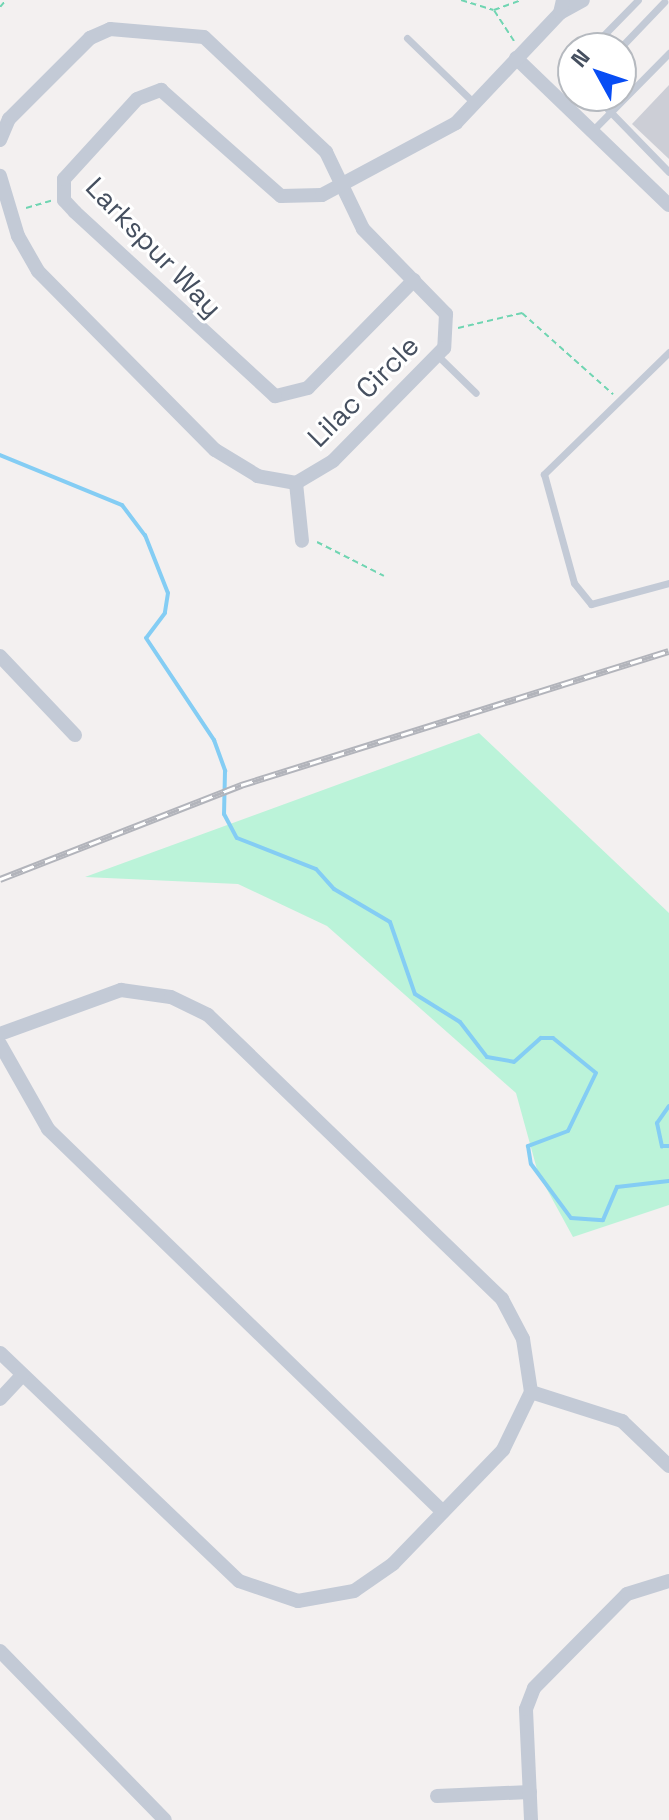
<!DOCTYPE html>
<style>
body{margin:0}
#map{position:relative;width:669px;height:1820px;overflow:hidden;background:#f3f0f0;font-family:"Space Grotesk",sans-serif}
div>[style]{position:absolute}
.green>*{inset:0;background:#bbf3d9}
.stream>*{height:4px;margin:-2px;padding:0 2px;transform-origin:2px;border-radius:2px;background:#84cdf4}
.building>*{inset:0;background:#ccced6}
.path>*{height:2px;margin-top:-1px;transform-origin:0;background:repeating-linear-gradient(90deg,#70d5b2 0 6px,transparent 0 10px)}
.lane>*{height:7px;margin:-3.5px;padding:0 3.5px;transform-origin:3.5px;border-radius:3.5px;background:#c3cad6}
.street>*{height:14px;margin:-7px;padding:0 7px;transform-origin:7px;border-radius:7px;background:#c3cad6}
.rail>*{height:7px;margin-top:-3.5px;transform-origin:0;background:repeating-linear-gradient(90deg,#fff 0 12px,#b2b4bb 0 24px);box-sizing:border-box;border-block:2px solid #b2b4bb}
span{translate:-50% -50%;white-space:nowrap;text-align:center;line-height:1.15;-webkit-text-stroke:6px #fff;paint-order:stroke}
.street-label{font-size:28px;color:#465060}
.north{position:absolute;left:557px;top:32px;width:80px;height:80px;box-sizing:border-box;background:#fff;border:2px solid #b5b9bf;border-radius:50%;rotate:310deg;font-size:22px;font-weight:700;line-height:32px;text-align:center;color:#465060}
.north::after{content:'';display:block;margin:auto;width:28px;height:36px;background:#084df4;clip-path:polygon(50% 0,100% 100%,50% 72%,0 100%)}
</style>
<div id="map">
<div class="green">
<div style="clip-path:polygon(479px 733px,669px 913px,669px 1205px,573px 1237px,538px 1173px,516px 1093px,327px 926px,238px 884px,85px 877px)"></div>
</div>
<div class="stream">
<div style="left:0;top:455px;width:132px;rotate:22.3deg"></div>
<div style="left:122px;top:505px;width:38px;rotate:53deg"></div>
<div style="left:145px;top:535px;width:62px;rotate:68.4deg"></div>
<div style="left:168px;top:593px;width:20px;rotate:99deg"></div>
<div style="left:165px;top:613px;width:31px;rotate:127deg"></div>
<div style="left:146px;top:638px;width:123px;rotate:56.3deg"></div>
<div style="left:214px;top:740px;width:33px;rotate:70deg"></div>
<div style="left:225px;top:771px;width:43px;rotate:91.3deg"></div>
<div style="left:224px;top:814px;width:27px;rotate:62deg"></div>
<div style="left:237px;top:838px;width:85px;rotate:21.4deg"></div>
<div style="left:316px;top:869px;width:27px;rotate:48deg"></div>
<div style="left:334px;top:889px;width:65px;rotate:30.5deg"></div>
<div style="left:390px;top:922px;width:76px;rotate:70.9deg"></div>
<div style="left:415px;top:994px;width:53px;rotate:31.9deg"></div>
<div style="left:460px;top:1022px;width:44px;rotate:52.4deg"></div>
<div style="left:487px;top:1057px;width:27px;rotate:10deg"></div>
<div style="left:514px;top:1062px;width:36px;rotate:-42deg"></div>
<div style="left:541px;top:1038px;width:12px"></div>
<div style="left:553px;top:1038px;width:55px;rotate:39.1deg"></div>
<div style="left:596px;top:1073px;width:64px;rotate:115.8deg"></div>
<div style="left:568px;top:1131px;width:43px;rotate:159.4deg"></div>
<div style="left:528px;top:1146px;width:18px;rotate:81deg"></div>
<div style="left:531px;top:1164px;width:67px;rotate:53.5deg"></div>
<div style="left:571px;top:1218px;width:32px;rotate:4deg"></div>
<div style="left:603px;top:1220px;width:36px;rotate:-67deg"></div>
<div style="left:617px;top:1187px;width:52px;rotate:-6.6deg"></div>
<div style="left:669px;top:1106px;width:21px;rotate:125deg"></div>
<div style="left:657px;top:1123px;width:24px;rotate:78deg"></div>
<div style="left:662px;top:1146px;width:7px"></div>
</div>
<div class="building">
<div style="clip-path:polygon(669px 85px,669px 159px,632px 124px)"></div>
</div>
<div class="path">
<div style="left:461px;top:0;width:34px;rotate:17deg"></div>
<div style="left:0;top:7px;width:9px;rotate:-49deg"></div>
<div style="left:514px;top:41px;width:37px;rotate:-123deg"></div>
<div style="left:494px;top:10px;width:29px;rotate:-20deg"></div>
<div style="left:26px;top:208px;width:26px;rotate:-16deg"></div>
<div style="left:458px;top:328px;width:66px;rotate:-13.2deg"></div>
<div style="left:522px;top:313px;width:122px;rotate:41.7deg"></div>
<div style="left:317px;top:542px;width:75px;rotate:26.9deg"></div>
</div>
<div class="lane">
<div style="left:407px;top:38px;width:93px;rotate:44.1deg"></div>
<div style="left:591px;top:48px;width:67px;rotate:-45.6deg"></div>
<div style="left:620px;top:48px;width:64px;rotate:-46.3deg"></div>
<div style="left:595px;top:96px;width:106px;rotate:45.8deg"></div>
<div style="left:592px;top:131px;width:110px;rotate:-45.4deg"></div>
<div style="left:669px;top:352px;width:175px;rotate:135.7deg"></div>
<div style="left:544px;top:474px;width:113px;rotate:74.6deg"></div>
<div style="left:574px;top:583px;width:27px;rotate:51deg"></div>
<div style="left:591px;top:604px;width:81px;rotate:-15.1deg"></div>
<div style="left:437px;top:355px;width:54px;rotate:44.3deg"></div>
</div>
<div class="street">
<div style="left:560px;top:13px;width:26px;rotate:-29deg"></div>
<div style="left:516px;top:58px;width:212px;rotate:43.9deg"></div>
<div style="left:0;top:140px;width:23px;rotate:-67deg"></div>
<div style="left:9px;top:119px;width:115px;rotate:-45deg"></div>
<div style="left:90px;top:38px;width:22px;rotate:-24deg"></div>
<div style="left:110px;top:29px;width:94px;rotate:4.9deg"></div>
<div style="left:204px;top:37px;width:168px;rotate:43.3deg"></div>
<div style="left:326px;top:152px;width:85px;rotate:64.3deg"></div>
<div style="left:363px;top:229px;width:119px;rotate:45.7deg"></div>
<div style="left:446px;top:314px;width:34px;rotate:93deg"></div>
<div style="left:444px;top:348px;width:158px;rotate:134.5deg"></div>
<div style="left:333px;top:461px;width:43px;rotate:149.3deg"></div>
<div style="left:296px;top:483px;width:39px;rotate:-170deg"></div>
<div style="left:258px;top:476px;width:50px;rotate:-148.8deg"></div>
<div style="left:215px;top:450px;width:252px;rotate:-134.7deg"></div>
<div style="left:38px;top:271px;width:40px;rotate:-119.7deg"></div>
<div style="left:18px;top:236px;width:63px;rotate:-106.7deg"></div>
<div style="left:414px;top:280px;width:151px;rotate:134.5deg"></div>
<div style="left:308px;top:388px;width:34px;rotate:166deg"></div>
<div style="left:275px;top:396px;width:272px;rotate:-137.4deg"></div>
<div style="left:75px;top:212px;width:16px;rotate:-133deg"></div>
<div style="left:64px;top:200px;width:21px;rotate:-90deg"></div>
<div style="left:64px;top:179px;width:108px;rotate:-47.6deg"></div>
<div style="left:137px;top:99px;width:26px;rotate:-21deg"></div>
<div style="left:161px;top:90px;width:160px;rotate:41.5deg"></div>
<div style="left:281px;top:196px;width:41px;rotate:-1.4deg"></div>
<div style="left:322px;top:195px;width:152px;rotate:-28.2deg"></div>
<div style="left:456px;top:123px;width:151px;rotate:-46.6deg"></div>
<div style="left:560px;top:13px;width:13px;rotate:-77deg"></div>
<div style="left:296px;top:483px;width:58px;rotate:84.1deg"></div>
<div style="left:0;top:656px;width:109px;rotate:46.5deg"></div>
<div style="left:0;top:1034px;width:129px;rotate:-20deg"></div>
<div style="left:121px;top:990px;width:50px;rotate:8deg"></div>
<div style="left:171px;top:997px;width:41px;rotate:25.9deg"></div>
<div style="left:208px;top:1015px;width:409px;rotate:44deg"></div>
<div style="left:502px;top:1299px;width:45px;rotate:62.3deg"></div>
<div style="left:523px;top:1339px;width:54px;rotate:81.4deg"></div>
<div style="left:531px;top:1392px;width:64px;rotate:115.8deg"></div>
<div style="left:503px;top:1450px;width:158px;rotate:134deg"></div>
<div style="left:393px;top:1564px;width:47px;rotate:145.3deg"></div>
<div style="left:354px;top:1591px;width:57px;rotate:169.9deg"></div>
<div style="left:298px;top:1601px;width:62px;rotate:-161.3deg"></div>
<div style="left:239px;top:1581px;width:330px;rotate:-136.3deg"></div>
<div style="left:0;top:1044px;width:98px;rotate:60.5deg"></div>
<div style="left:48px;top:1129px;width:550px;rotate:44.12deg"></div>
<div style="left:531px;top:1392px;width:96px;rotate:17.7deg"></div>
<div style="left:622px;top:1421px;width:65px;rotate:43.8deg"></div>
<div style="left:0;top:1399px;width:33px;rotate:-47deg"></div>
<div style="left:0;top:1651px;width:236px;rotate:45.7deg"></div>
<div style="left:437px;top:1796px;width:93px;rotate:-2.5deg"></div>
<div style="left:531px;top:1820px;width:111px;rotate:-92.6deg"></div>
<div style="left:526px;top:1709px;width:22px;rotate:-69deg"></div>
<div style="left:534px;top:1688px;width:132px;rotate:-45.3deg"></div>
<div style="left:627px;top:1594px;width:44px;rotate:-17.2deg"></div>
</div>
<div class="rail">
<div style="left:0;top:879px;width:259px;rotate:-21.3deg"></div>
<div style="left:241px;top:785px;width:448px;rotate:-17.4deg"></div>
</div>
<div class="street-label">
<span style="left:154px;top:247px;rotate:46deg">Larkspur Way</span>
<span style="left:363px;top:391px;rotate:-45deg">Lilac Circle</span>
</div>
<div class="north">N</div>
</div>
